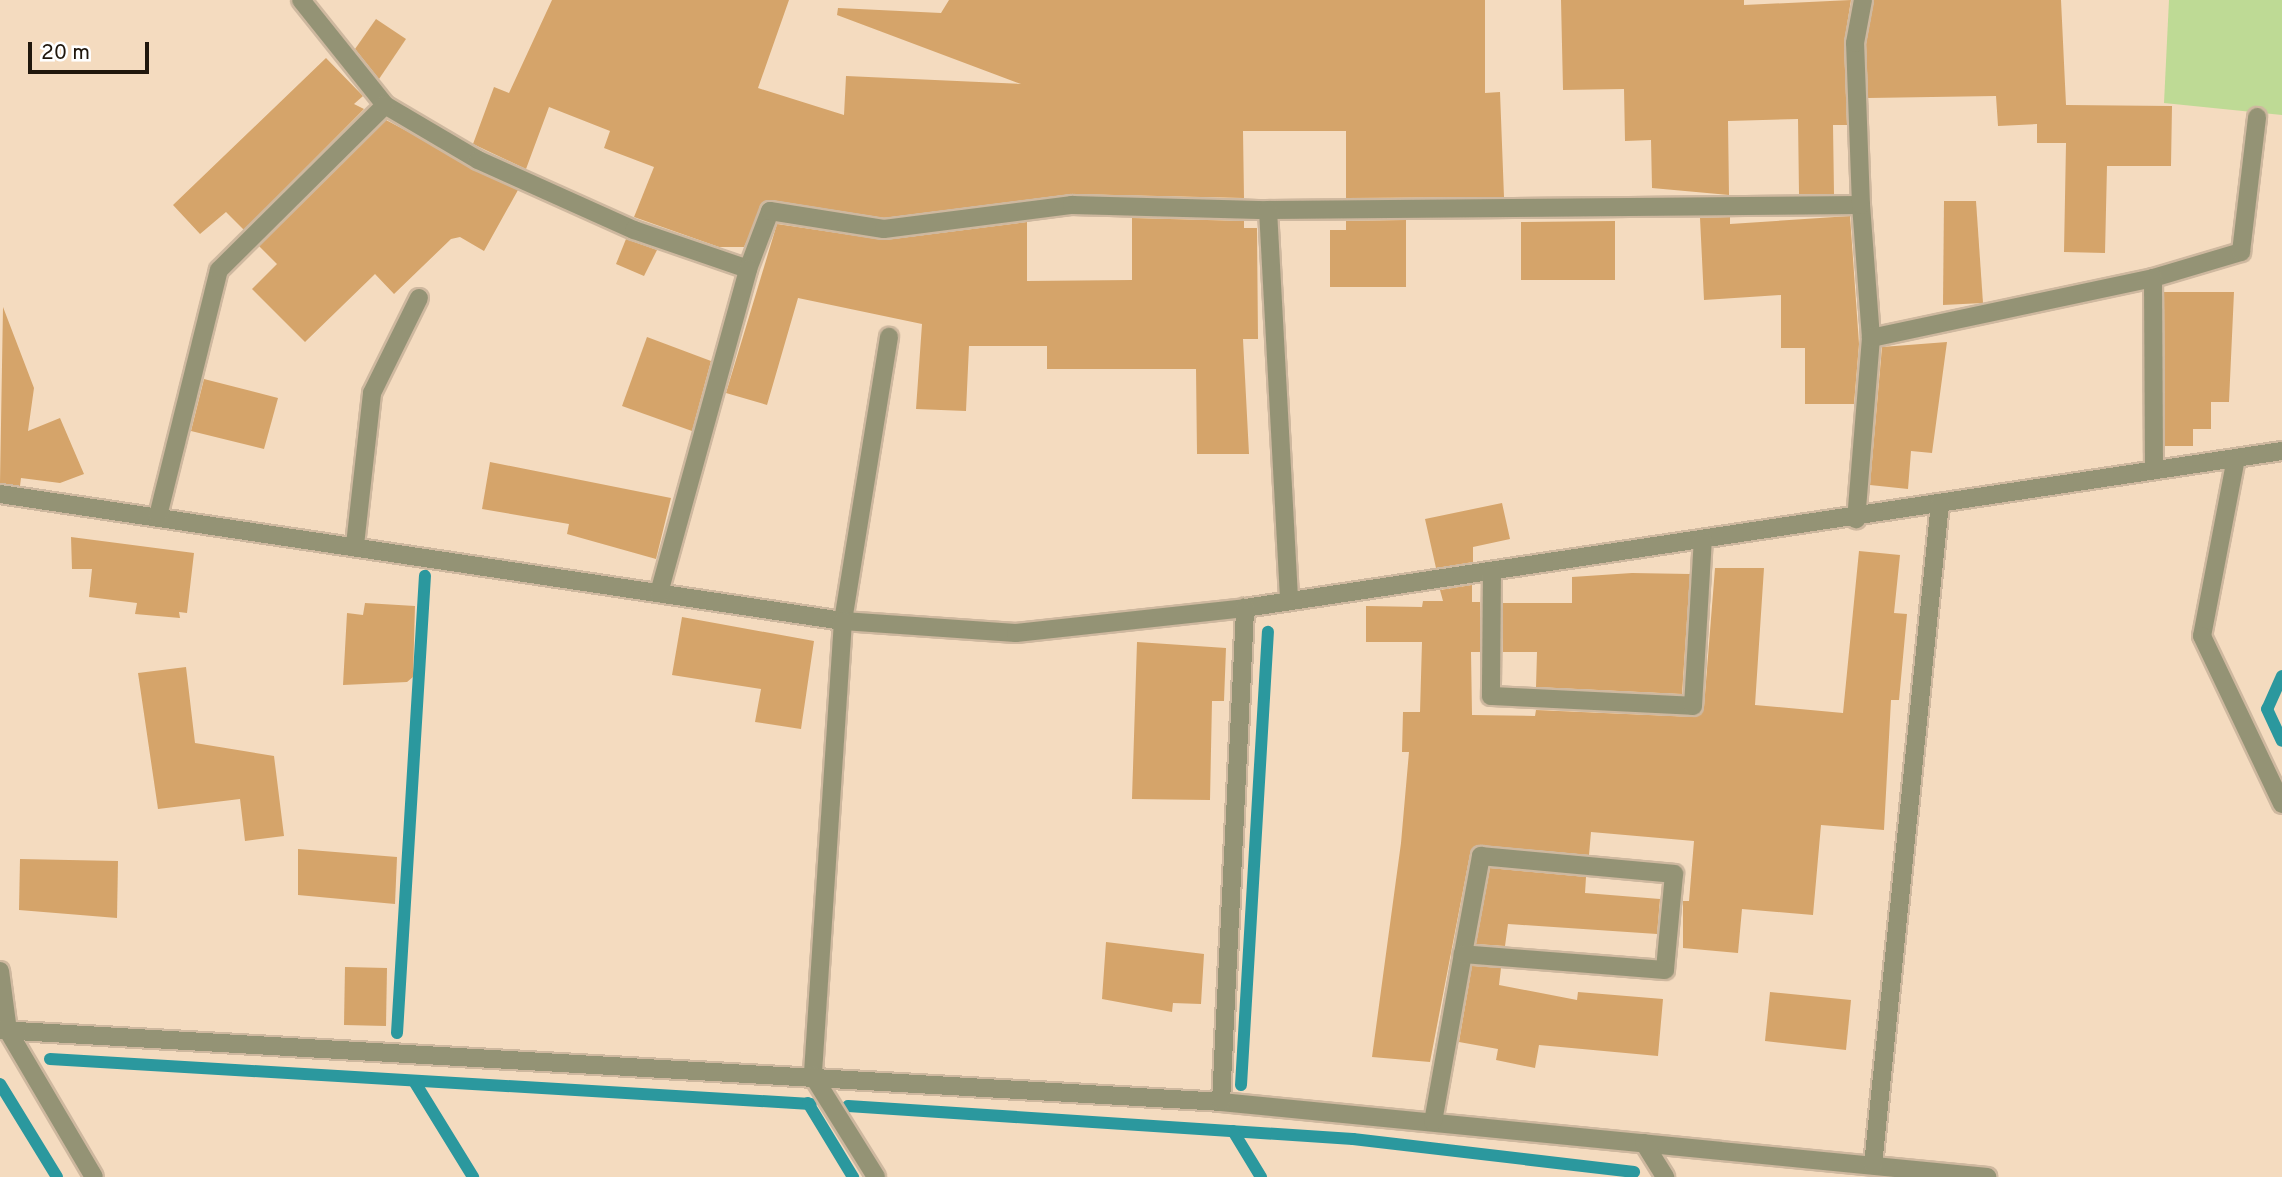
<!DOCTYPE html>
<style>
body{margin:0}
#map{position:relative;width:2282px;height:1177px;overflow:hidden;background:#f4dbbf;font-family:Overpass,sans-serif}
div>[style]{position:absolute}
.green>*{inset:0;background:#beda95}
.stream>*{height:12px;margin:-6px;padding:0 6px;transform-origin:6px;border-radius:6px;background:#2b989e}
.building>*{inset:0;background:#d5a46a}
.roads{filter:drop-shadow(2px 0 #ceb89f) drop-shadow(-2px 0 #ceb89f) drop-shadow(0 2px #ceb89f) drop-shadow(0 -2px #ceb89f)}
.service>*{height:18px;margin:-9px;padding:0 9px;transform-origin:9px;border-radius:9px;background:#949375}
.minor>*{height:18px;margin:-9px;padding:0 9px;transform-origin:9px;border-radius:9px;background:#949375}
span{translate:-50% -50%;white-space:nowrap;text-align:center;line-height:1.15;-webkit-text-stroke:5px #fff;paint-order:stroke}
.scale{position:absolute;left:28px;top:42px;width:121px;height:32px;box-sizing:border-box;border:4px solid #20170d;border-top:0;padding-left:9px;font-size:21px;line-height:24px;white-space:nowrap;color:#20170d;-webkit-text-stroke:5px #fff;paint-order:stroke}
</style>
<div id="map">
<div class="green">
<div style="clip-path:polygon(2169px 0,2282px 0,2282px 115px,2164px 103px)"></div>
</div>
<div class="stream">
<div style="left:2282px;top:676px;width:36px;rotate:114deg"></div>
<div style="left:2267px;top:709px;width:35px;rotate:65deg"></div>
<div style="left:397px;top:1033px;width:458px;rotate:-86.5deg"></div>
<div style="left:50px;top:1059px;width:762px;rotate:3.38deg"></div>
<div style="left:414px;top:1081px;width:113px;rotate:58.4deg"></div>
<div style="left:0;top:1084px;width:109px;rotate:58.5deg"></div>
<div style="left:1241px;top:1085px;width:454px;rotate:-86.6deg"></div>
<div style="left:808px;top:1103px;width:87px;rotate:58.7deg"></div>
<div style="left:848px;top:1106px;width:506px;rotate:3.74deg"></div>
<div style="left:1353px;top:1139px;width:283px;rotate:6.7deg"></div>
<div style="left:1233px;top:1131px;width:54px;rotate:58.7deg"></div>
</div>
<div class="building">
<div style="clip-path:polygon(552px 0,789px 0,758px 88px,844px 115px,846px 76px,1021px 84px,837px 15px,838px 8px,941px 13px,949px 0,1485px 0,1485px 93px,1500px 92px,1504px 197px,1346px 198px,1346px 131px,1243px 131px,1244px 198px,1072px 194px,884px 218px,767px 200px,744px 247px,719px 247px,634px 217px,654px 167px,604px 148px,610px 131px,549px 107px,526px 169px,473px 144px,494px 87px,509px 93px)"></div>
<div style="clip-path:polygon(1561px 0,1744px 0,1744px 5px,1851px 0,1844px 43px,1847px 125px,1833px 125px,1834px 194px,1799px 194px,1798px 119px,1728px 121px,1729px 195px,1652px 188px,1651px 140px,1625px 141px,1624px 89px,1563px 90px)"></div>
<div style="clip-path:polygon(1874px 0,2061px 0,2066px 105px,2172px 106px,2171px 166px,2107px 166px,2105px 253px,2064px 252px,2066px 143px,2037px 143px,2037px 124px,1998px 126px,1996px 96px,1868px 98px,1866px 44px)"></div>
<div style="clip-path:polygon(376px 19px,406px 39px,379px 79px,355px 49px)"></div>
<div style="clip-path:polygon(326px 58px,363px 96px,354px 104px,364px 109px,244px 230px,226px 212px,200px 234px,173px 205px)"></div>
<div style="clip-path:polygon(386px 120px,518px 190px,484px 251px,460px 237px,451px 239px,394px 294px,375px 274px,305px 342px,252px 289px,277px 264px,259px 246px)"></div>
<div style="clip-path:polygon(1944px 201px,1976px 201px,1983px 303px,1943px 305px)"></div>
<div style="clip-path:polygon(1850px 216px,1859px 344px,1854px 404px,1805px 404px,1805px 348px,1781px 348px,1781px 295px,1704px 300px,1700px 218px,1730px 217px,1730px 224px)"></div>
<div style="clip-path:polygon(1132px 218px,1244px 221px,1244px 228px,1257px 228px,1258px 339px,1243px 339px,1249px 454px,1197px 454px,1196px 369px,1047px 369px,1047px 346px,969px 346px,966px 411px,916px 409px,922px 324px,798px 298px,767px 405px,726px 393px,777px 224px,885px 240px,1027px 222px,1027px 281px,1132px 280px)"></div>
<div style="clip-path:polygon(1406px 220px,1406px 287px,1330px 287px,1330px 230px,1346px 230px,1346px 221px)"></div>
<div style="clip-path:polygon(1615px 221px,1615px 280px,1521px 280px,1521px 222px)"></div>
<div style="clip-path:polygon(626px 239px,657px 250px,644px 276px,616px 264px)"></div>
<div style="clip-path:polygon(2164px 292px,2234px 292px,2229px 402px,2211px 402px,2211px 429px,2193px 429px,2193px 446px,2165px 446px)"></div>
<div style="clip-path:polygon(3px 307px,34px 388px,28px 431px,60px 418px,84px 474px,60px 483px,21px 478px,20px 486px,0 483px)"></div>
<div style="clip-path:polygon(647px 337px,711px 361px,692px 431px,622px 406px)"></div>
<div style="clip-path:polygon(1947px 342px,1932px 453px,1911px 451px,1908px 489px,1870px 485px,1882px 347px)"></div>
<div style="clip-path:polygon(204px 379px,278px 398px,264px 449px,191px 431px)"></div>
<div style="clip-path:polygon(490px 462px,671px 498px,656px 559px,567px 534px,569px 524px,482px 509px)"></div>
<div style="clip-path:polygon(1502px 503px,1510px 539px,1473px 547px,1473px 562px,1436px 568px,1425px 519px)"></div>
<div style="clip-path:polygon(71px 537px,194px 553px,187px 613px,179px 612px,180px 618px,135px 614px,137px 603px,89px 597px,92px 569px,72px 569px)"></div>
<div style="clip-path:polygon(1859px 551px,1900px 555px,1894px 613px,1907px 614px,1899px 700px,1891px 700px,1884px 830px,1821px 825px,1813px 915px,1742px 909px,1738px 953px,1683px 948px,1683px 901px,1689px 901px,1694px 841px,1591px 832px,1589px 855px,1477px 845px,1470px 854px,1430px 1062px,1372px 1057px,1401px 843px,1409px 752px,1402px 752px,1403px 712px,1420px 712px,1422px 642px,1366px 642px,1366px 606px,1422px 607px,1423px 601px,1443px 601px,1440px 590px,1472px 585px,1472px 602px,1480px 602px,1480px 652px,1471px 652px,1472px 715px,1535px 716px,1536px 710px,1693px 717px,1704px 707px,1715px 568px,1764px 568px,1755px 705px,1843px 713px)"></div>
<div style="clip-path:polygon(1632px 573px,1690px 574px,1682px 694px,1536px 687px,1537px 652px,1503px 652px,1503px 603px,1572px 603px,1572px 577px)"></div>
<div style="clip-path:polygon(365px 603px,415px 606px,413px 677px,407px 682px,343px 685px,347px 613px,363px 615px)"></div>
<div style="clip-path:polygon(682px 617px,814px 641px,801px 729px,755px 722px,761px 689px,672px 675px)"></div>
<div style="clip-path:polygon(1137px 642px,1226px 648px,1224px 701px,1212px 701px,1210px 800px,1132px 799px)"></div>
<div style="clip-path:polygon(186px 667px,195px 743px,274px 756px,284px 836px,245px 841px,240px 799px,158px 809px,138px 673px)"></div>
<div style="clip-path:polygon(298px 849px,397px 857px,395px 904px,298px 895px)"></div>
<div style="clip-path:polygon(20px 859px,118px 861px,117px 918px,19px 910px)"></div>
<div style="clip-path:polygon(1490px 868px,1586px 877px,1585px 893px,1660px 899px,1657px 934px,1508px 924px,1505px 946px,1476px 944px)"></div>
<div style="clip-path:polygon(1106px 942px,1204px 954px,1201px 1004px,1173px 1003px,1172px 1012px,1102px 999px)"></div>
<div style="clip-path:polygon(1472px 966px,1501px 968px,1499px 985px,1577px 1000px,1578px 992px,1663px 999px,1658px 1056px,1539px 1045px,1535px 1068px,1496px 1060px,1498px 1049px,1459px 1042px)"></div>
<div style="clip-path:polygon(345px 967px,387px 968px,386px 1026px,344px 1025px)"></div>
<div style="clip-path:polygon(1770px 992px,1851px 1000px,1846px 1050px,1765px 1041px)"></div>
</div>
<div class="roads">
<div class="service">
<div style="left:2153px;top:278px;width:92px;rotate:-16.5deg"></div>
<div style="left:2241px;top:252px;width:136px;rotate:-83.2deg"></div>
<div style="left:355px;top:545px;width:153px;rotate:-83.6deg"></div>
<div style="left:372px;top:393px;width:106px;rotate:-63.7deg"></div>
<div style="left:843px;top:621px;width:288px;rotate:-80.8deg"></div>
</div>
<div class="minor">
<div style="left:301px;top:0;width:134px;rotate:51.3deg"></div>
<div style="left:385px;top:105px;width:108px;rotate:30.6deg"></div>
<div style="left:478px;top:160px;width:171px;rotate:24.2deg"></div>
<div style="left:634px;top:230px;width:120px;rotate:18.9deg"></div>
<div style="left:748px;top:269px;width:62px;rotate:-69.2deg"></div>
<div style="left:770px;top:211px;width:115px;rotate:9deg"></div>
<div style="left:884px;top:229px;width:190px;rotate:-7.3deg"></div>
<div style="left:1072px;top:205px;width:196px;rotate:1.5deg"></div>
<div style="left:1268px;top:210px;width:593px;rotate:-0.48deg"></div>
<div style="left:1861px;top:205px;width:133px;rotate:85.7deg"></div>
<div style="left:1871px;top:338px;width:182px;rotate:94.7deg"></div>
<div style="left:1861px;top:205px;width:162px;rotate:-92.1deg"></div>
<div style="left:1855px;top:43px;width:44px;rotate:-79.5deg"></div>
<div style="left:1268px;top:210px;width:391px;rotate:86.9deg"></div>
<div style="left:1871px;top:338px;width:288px;rotate:-12deg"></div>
<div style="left:2153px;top:278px;width:192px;rotate:89.7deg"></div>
<div style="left:2236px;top:458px;width:181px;rotate:100.8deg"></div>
<div style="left:2202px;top:636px;width:186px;rotate:64.5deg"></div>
<div style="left:0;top:494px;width:853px;rotate:8.57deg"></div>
<div style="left:843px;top:621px;width:173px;rotate:4deg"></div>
<div style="left:1016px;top:633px;width:230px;rotate:-6.2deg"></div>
<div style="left:1245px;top:608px;width:1049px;rotate:-8.61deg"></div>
<div style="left:158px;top:516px;width:253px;rotate:-76.1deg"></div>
<div style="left:219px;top:270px;width:234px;rotate:-44.8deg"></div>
<div style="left:1492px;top:571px;width:125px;rotate:90.5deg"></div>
<div style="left:1491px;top:696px;width:202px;rotate:2.8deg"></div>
<div style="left:1693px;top:706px;width:166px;rotate:-86.6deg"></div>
<div style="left:659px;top:593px;width:336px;rotate:-74.6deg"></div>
<div style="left:843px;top:621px;width:456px;rotate:93.8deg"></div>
<div style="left:813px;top:1076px;width:119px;rotate:58deg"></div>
<div style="left:0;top:971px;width:61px;rotate:82.4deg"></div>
<div style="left:8px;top:1031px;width:169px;rotate:59.5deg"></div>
<div style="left:0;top:1030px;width:1223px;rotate:3.37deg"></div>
<div style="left:1221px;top:1102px;width:770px;rotate:5.59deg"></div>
<div style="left:1221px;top:1102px;width:495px;rotate:-87.2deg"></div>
<div style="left:1433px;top:1122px;width:171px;rotate:-79.9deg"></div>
<div style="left:1463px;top:954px;width:100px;rotate:-79.6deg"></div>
<div style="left:1481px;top:856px;width:194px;rotate:5.3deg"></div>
<div style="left:1674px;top:874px;width:96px;rotate:95.4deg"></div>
<div style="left:1665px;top:970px;width:203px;rotate:-175.5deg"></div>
<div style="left:1644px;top:1143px;width:40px;rotate:58deg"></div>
<div style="left:1873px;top:1165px;width:665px;rotate:-84.22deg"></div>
</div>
</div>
<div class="scale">20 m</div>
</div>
